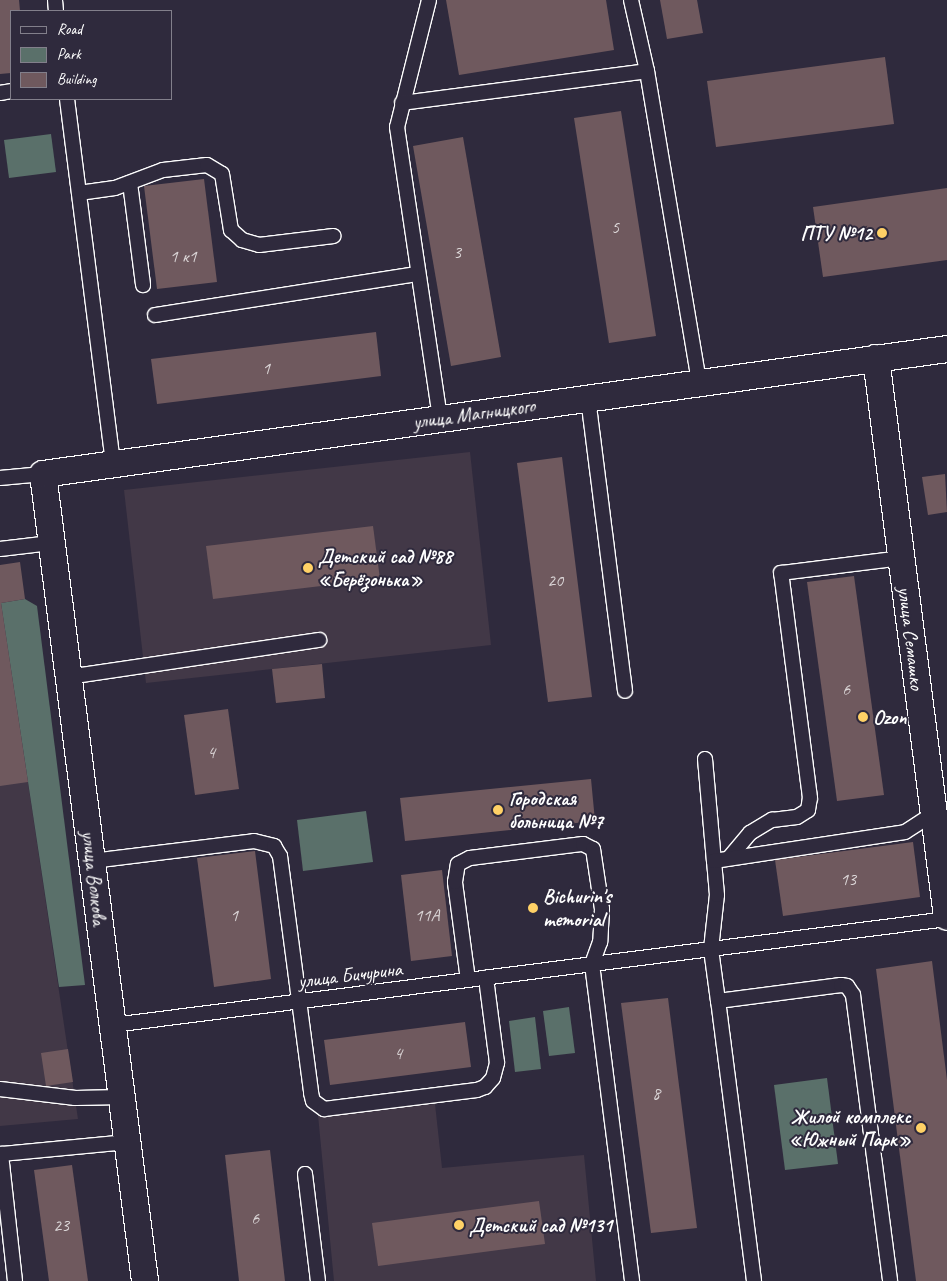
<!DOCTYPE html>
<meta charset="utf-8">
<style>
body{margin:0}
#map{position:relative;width:947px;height:1281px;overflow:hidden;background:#2f2a3d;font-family:Caveat,sans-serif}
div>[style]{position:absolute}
.built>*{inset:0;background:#423847}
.green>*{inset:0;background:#5a706a}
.building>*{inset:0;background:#6f595e}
.roads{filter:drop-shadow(1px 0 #fff) drop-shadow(-1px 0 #fff) drop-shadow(0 1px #fff) drop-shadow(0 -1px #fff)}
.service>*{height:14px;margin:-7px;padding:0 7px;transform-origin:7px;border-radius:7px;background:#2f2a3d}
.minor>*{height:26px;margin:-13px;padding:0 13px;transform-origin:13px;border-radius:13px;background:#2f2a3d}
.dots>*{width:14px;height:14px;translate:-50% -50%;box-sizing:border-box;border:2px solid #2f2a3d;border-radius:50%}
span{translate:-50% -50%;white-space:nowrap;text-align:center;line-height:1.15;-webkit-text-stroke:4px #2f2a3d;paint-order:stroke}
.number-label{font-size:18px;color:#dbd6d7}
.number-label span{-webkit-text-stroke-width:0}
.poi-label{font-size:20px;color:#fff;font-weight:700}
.right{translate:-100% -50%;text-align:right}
.left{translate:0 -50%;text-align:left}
.street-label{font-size:20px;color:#fff}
.legend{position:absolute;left:10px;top:10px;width:162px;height:90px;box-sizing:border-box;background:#2f2a3d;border:1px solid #827f8b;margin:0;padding:6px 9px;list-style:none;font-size:15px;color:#fff}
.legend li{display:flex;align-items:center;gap:10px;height:25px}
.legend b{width:25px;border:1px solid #827f8b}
</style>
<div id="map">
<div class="built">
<div style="clip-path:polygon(470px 452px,491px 645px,146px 683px,124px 490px)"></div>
<div style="clip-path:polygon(0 594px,78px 1119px,0 1126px)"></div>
<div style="clip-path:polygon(435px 1104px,442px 1168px,584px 1155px,596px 1281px,334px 1281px,318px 1115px)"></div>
</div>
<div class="green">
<div style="clip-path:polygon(51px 134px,56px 172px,9px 178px,4px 140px)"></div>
<div style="clip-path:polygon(25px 599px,37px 606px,85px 985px,59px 987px,1px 603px)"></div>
<div style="clip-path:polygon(366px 811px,373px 862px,303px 871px,297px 820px)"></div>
<div style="clip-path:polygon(569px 1007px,575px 1053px,549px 1056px,543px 1011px)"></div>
<div style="clip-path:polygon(535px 1017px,541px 1069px,515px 1072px,509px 1021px)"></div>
<div style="clip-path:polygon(827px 1078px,838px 1164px,785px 1170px,774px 1085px)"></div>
</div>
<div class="building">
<div style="clip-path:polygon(0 0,19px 0,20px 11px,11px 11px,11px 73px,0 74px)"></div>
<div style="clip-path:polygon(446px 0,606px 0,614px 50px,459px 75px)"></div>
<div style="clip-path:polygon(660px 0,697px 0,703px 33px,667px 39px)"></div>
<div style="clip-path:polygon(885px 57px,894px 124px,716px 147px,707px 81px)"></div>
<div style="clip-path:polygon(621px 111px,656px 336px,609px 343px,574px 118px)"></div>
<div style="clip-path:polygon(463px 137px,501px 357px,451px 366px,413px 146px)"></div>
<div style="clip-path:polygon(204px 179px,217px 282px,157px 289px,144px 186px)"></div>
<div style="clip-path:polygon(947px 188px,947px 260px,823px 277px,813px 207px)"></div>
<div style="clip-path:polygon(376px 332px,381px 376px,157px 404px,151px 359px)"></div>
<div style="clip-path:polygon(562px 457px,592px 697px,548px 702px,517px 463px)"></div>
<div style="clip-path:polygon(945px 474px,947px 512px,928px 515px,922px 477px)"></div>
<div style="clip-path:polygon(373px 526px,380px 579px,213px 599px,206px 546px)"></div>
<div style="clip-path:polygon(20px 562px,25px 599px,1px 603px,28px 782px,0 786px,0 565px)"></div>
<div style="clip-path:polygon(854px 576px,884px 795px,837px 801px,807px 582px)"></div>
<div style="clip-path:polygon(322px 664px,325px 698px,276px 703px,272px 669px)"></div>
<div style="clip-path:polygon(228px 709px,239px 789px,195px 795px,184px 715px)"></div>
<div style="clip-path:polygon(591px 779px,595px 821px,405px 841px,400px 798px)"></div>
<div style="clip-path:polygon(913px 842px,920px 897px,783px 916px,775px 860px)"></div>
<div style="clip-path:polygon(255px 851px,271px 979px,214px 987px,197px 858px)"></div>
<div style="clip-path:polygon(442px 870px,452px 956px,411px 961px,401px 875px)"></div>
<div style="clip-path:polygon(932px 961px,947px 1080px,947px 1281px,916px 1281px,876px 969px)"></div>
<div style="clip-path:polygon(668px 998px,697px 1228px,651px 1233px,621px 1003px)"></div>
<div style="clip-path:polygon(465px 1022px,471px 1067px,330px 1085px,324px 1040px)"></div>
<div style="clip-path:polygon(68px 1049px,73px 1082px,46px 1086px,41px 1053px)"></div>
<div style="clip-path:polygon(270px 1150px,285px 1281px,239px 1281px,225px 1155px)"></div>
<div style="clip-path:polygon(72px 1165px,88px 1281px,49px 1281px,34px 1170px)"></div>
<div style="clip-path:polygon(539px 1201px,545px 1244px,378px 1266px,372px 1223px)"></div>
</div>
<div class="roads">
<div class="service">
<div style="left:55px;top:0;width:11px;rotate:85deg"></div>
<div style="left:429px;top:0;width:131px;rotate:104.1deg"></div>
<div style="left:397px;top:127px;width:295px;rotate:81.6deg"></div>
<div style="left:631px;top:0;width:73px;rotate:77.3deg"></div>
<div style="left:647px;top:71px;width:316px;rotate:80.5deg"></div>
<div style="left:0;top:93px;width:11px;rotate:-10deg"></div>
<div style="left:67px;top:99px;width:368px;rotate:82.8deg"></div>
<div style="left:402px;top:103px;width:247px;rotate:-7.4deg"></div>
<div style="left:130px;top:183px;width:103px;rotate:82.7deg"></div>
<div style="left:79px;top:193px;width:36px;rotate:-8deg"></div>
<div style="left:115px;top:188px;width:51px;rotate:-20.6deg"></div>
<div style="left:163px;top:170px;width:44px;rotate:-6.5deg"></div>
<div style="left:207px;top:165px;width:17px;rotate:31deg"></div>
<div style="left:222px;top:174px;width:57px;rotate:80.9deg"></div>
<div style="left:231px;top:230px;width:15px;rotate:42deg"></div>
<div style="left:242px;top:240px;width:18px;rotate:16deg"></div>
<div style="left:259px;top:245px;width:75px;rotate:-6.9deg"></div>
<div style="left:155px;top:315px;width:266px;rotate:-8.9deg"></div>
<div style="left:588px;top:398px;width:295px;rotate:82.8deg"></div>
<div style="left:0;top:478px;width:43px;rotate:-5.3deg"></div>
<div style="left:0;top:549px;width:51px;rotate:-6.7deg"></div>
<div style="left:68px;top:677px;width:254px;rotate:-8.4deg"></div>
<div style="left:705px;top:759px;width:102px;rotate:85deg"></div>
<div style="left:729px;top:858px;width:33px;rotate:-50deg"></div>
<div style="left:750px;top:833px;width:26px;rotate:-31deg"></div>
<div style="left:772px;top:820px;width:25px;rotate:-7deg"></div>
<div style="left:797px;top:817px;width:13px;rotate:-32deg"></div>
<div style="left:808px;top:810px;width:12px;rotate:-81deg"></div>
<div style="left:810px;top:798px;width:227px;rotate:-97.3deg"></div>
<div style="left:781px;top:573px;width:121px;rotate:-7.1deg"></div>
<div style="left:92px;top:861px;width:163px;rotate:-7deg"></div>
<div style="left:254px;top:841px;width:21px;rotate:14deg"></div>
<div style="left:274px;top:846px;width:12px;rotate:59deg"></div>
<div style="left:280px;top:856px;width:239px;rotate:82.5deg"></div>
<div style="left:311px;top:1093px;width:8px;rotate:76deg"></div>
<div style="left:313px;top:1101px;width:14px;rotate:36deg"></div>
<div style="left:324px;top:1109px;width:154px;rotate:-7.1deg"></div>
<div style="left:477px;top:1090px;width:9px;rotate:-21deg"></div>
<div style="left:485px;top:1087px;width:12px;rotate:-48deg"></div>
<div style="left:493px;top:1078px;width:16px;rotate:-75deg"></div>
<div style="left:497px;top:1063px;width:86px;rotate:-97.4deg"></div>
<div style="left:468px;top:980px;width:99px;rotate:-97.6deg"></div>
<div style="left:455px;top:882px;width:18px;rotate:-81deg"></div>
<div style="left:458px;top:864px;width:13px;rotate:-27deg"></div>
<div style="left:470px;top:858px;width:114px;rotate:-7.1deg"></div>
<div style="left:583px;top:844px;width:11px;rotate:27deg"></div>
<div style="left:593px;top:849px;width:61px;rotate:81.5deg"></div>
<div style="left:602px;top:909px;width:33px;rotate:93deg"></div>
<div style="left:600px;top:942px;width:23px;rotate:110deg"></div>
<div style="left:592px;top:964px;width:320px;rotate:82.8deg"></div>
<div style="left:718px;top:1001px;width:52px;rotate:-97.7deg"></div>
<div style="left:711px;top:949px;width:54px;rotate:-83.7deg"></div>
<div style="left:717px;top:895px;width:34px;rotate:-95deg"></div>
<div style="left:714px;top:861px;width:193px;rotate:-8.6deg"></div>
<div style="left:905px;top:832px;width:33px;rotate:-33deg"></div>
<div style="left:113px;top:1025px;width:841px;rotate:-7.24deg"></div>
<div style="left:0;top:1089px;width:76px;rotate:6.8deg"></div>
<div style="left:75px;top:1098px;width:47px;rotate:-1.2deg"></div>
<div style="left:305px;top:1174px;width:108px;rotate:83.1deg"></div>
<div style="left:15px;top:1281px;width:128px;rotate:-96.3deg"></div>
<div style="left:1px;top:1154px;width:128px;rotate:-5.4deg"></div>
<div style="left:754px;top:1281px;width:282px;rotate:-97.3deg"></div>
<div style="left:718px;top:1001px;width:124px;rotate:-7.4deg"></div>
<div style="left:841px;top:985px;width:6px;rotate:9deg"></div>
<div style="left:847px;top:986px;width:11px;rotate:56deg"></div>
<div style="left:853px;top:995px;width:288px;rotate:82.6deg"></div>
</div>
<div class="minor">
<div style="left:876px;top:358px;width:563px;rotate:82.76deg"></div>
<div style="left:145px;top:1281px;width:813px;rotate:-97.2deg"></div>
<div style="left:43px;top:474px;width:913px;rotate:-7.87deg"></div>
</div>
</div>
<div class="dots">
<div style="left:882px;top:233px;background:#ffd166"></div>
<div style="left:308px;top:568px;background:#ffd166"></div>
<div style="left:863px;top:717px;background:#ffd166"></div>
<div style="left:498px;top:810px;background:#ffd166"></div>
<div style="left:533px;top:908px;background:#ffd166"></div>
<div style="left:921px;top:1128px;background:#ffd166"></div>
<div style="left:459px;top:1225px;background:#ffd166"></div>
</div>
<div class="number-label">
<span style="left:615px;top:227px">5</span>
<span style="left:457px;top:252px">3</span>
<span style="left:183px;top:256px">1 к1</span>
<span style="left:266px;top:368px">1</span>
<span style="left:555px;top:580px">20</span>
<span style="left:846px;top:689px">6</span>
<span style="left:211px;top:752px">4</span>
<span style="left:848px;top:879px">13</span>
<span style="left:234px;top:915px">1</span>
<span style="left:427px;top:915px">11А</span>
<span style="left:398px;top:1053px">4</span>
<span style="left:656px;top:1093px">8</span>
<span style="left:255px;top:1218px">6</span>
<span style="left:61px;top:1225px">23</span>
</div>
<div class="poi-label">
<span class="right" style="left:872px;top:233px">ПТУ №12</span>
<span class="left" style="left:318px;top:568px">Детский сад №88<br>«Берёзонька»</span>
<span class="left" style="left:873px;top:717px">Ozon</span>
<span class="left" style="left:509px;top:810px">Городская<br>больница №7</span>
<span class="left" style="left:543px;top:908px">Bichurin's<br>memorial</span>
<span class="right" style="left:911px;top:1128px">Жилой комплекс<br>«Южный Парк»</span>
<span class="left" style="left:469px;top:1225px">Детский сад №131</span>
</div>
<div class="street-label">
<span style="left:474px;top:414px;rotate:-8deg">улица Магницкого</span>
<span style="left:911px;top:638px;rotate:83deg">улица Семашко</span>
<span style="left:94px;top:878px;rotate:83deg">улица Волкова</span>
<span style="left:350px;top:975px;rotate:-7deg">улица Бичурина</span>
</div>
<ul class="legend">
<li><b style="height:6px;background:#2f2a3d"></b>Road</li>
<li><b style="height:14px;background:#5a706a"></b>Park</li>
<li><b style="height:14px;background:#6f595e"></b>Building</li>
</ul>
</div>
